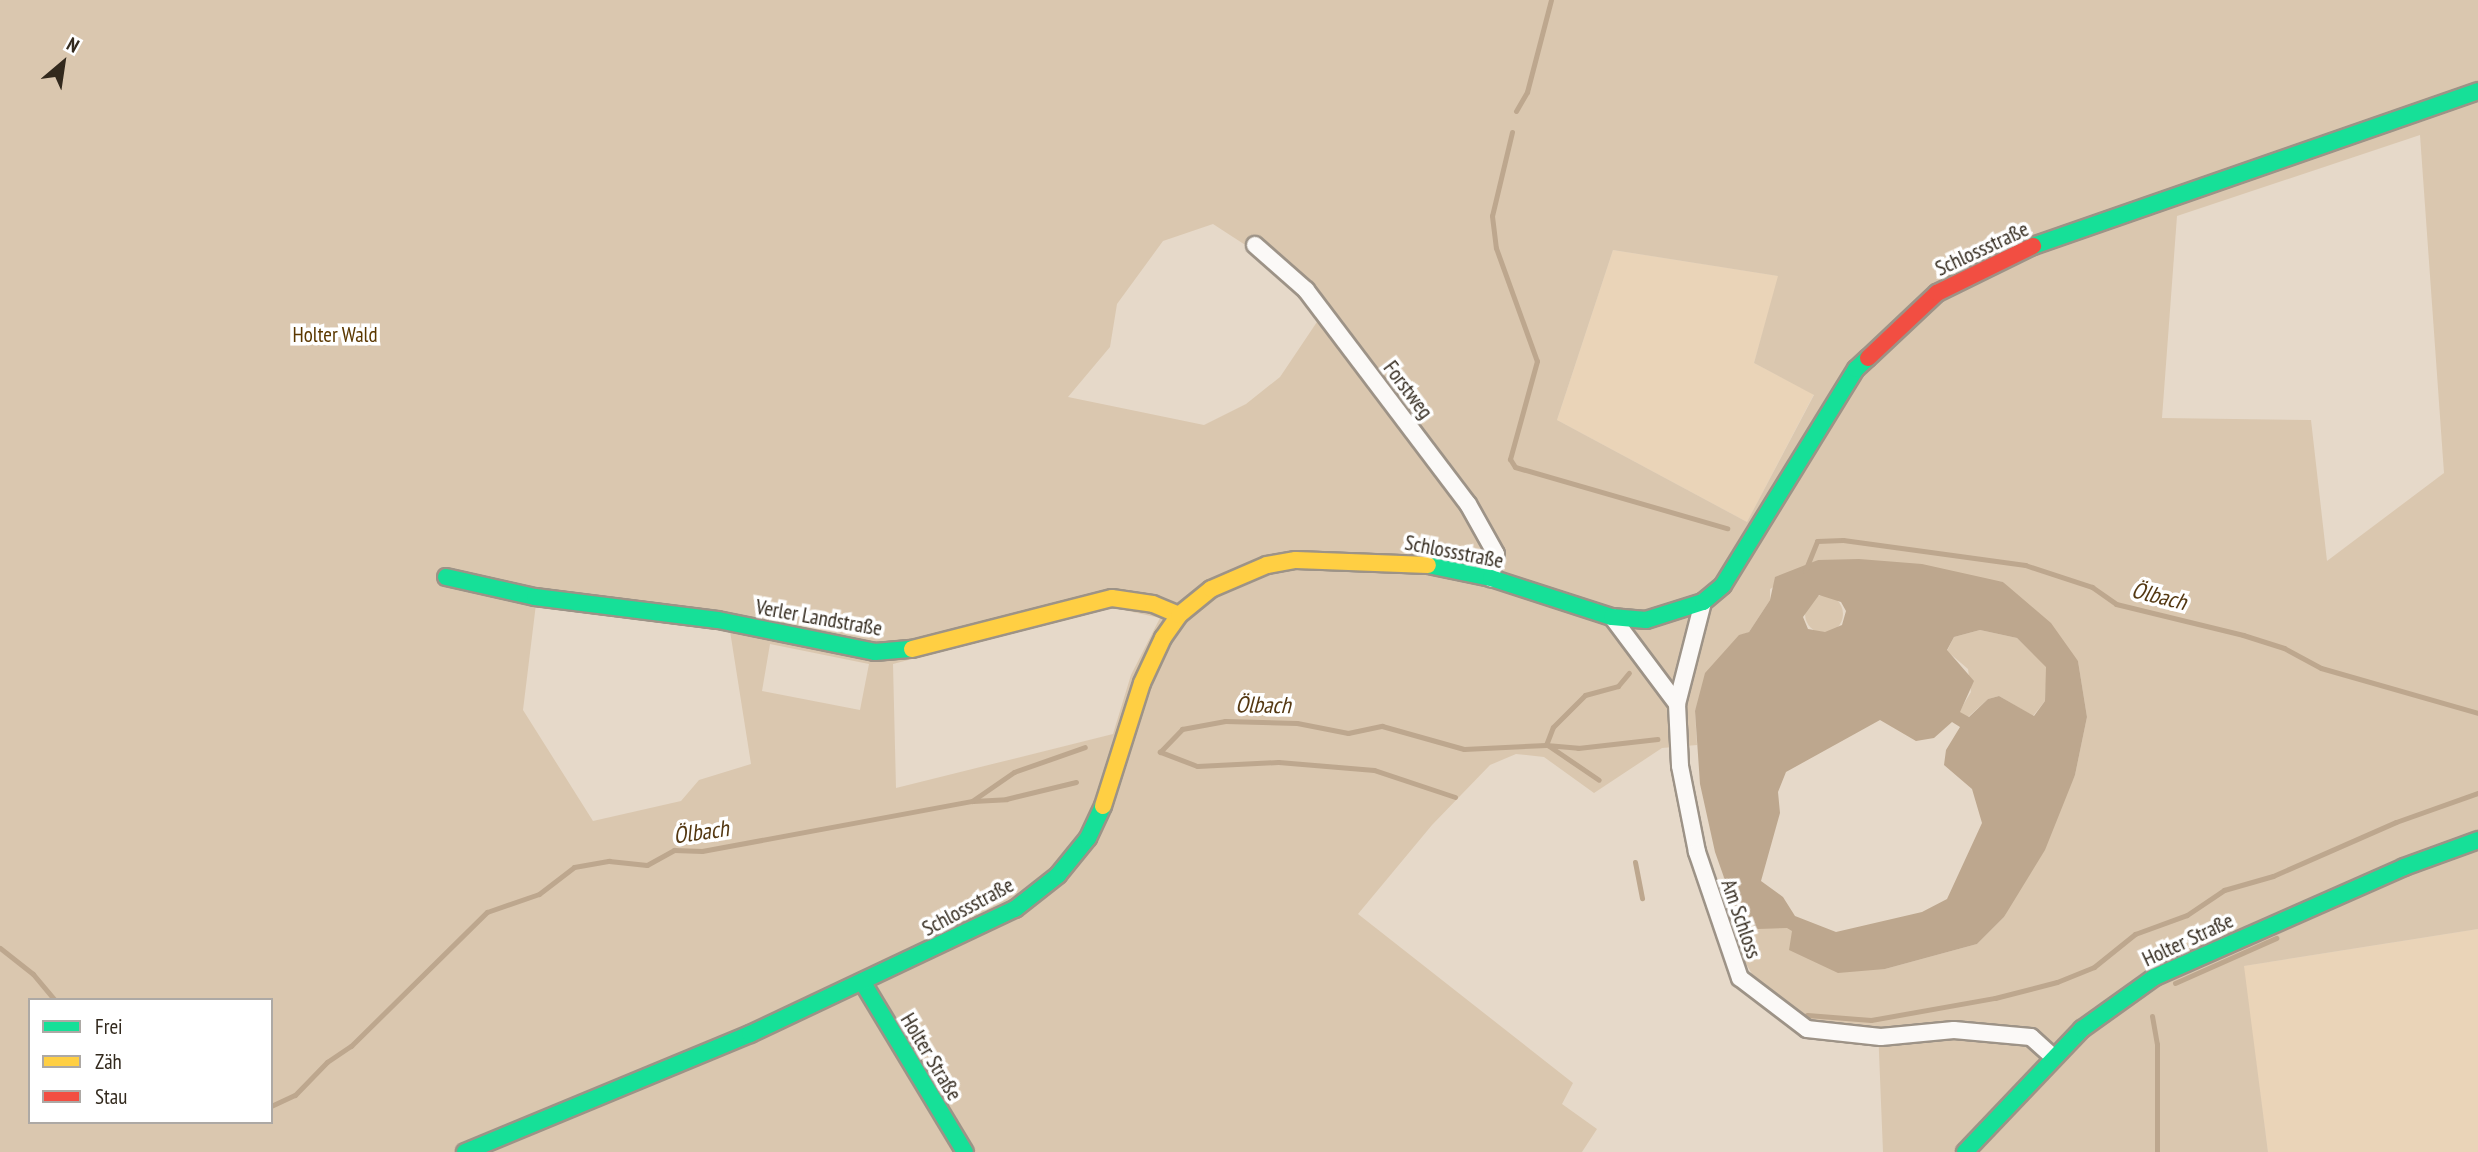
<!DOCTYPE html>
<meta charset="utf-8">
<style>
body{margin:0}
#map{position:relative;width:2478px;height:1152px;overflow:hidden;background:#e6d9c9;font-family:"PT Sans Narrow",sans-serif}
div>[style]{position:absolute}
.built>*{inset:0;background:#ead4b8}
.green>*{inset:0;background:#dac7af}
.round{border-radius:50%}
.water>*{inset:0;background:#bda78e}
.stream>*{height:5px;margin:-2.5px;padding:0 2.5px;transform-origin:2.5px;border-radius:2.5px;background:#bda78e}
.roads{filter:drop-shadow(2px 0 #9d9387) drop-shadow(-2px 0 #9d9387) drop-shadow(0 2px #9d9387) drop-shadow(0 -2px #9d9387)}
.street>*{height:16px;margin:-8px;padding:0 8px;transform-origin:8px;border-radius:8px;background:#fbf9f7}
.fast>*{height:16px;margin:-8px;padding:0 8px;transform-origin:8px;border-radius:8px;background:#16e098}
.slow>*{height:16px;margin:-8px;padding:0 8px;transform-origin:8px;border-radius:8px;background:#ffcf43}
.jam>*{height:16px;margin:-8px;padding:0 8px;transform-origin:8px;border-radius:8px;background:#f24e42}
span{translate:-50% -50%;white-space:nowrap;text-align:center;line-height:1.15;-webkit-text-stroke:7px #fff;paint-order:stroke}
.street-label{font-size:21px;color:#32291d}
.park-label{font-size:21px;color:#5b3800}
.water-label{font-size:23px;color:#543812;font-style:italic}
.legend{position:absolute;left:28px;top:998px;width:245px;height:126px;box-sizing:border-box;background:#fff;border:2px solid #ada9a5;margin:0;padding:9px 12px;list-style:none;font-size:21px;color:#32291d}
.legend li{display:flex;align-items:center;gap:14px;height:35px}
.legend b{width:35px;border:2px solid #ada9a5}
.north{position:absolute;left:28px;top:28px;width:70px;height:70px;-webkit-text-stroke:5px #fff;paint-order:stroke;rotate:29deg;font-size:19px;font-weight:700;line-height:28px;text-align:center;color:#32291d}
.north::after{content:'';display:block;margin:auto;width:24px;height:32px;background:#32291d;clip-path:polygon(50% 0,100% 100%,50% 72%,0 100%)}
</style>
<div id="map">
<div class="built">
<div style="clip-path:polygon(1613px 250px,1779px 276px,1754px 363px,1814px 394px,1747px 522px,1557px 420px)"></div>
<div style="clip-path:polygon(2478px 929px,2478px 1152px,2268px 1152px,2243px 966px)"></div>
</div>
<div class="green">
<div style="clip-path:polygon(evenodd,0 0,2478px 0,2478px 929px,2244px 966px,2268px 1152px,1883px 1152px,1878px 1028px,1809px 1021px,1760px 987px,1737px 949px,1723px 876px,1733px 903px,1758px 929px,1782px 925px,1885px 969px,1977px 944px,2004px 917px,2075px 775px,2087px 717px,2078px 661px,2003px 582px,1818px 560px,1770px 589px,1770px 600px,1749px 632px,1739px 636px,1721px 656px,1695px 711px,1697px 745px,1662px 748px,1594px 793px,1544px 757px,1516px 754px,1490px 765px,1432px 825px,1358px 914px,1573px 1083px,1562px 1104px,1597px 1129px,1582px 1152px,0 1152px,0 0,2420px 135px,2444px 473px,2327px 561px,2311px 420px,2162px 418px,2177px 216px,2420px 135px,0 0,1213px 224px,1253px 250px,1321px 316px,1280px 377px,1246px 404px,1204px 425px,1068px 397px,1110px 347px,1117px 304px,1163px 241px,1213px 224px,0 0,1613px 250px,1778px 276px,1754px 363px,1814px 395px,1747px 522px,1557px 420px,1613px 250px,0 0,536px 604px,730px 631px,751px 764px,699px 780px,681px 801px,593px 821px,523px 710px,536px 604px,0 0,1110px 607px,1160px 618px,1131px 675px,1113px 734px,896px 788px,893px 664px,1110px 607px,0 0,770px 644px,869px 664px,860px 710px,762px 691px,770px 644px,0 0,30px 1000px,271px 1000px,271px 1122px,30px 1122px,30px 1000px)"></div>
<div class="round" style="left:1805px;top:595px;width:38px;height:38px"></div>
<div style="clip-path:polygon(1980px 630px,2017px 638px,2047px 667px,2045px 701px,2033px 716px,1999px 696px,1988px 699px,1968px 717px,1959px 712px,1971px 692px,1968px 669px,1947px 651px,1954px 637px)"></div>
</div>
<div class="water">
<div style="clip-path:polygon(evenodd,1859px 559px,1922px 564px,2003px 582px,2051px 623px,2078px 661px,2087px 717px,2075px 775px,2045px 850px,2004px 917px,1977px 944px,1885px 969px,1838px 973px,1789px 950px,1792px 931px,1787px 928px,1758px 929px,1740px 916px,1733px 903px,1715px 852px,1700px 784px,1695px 711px,1705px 673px,1739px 635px,1749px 632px,1770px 600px,1775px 577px,1818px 560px,1859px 559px,1819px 595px,1841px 602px,1846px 611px,1842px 625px,1825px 632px,1808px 629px,1803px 617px,1819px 595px,1859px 559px,1980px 630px,2017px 638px,2046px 667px,2045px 701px,2034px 716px,1999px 696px,1988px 699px,1969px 717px,1960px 712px,1974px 681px,1947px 650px,1954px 637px,1980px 630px,1859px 559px,1880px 720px,1916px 741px,1934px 738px,1952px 722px,1960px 727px,1946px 750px,1944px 765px,1972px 789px,1982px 823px,1947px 899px,1922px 912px,1836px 932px,1795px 916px,1783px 897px,1761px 881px,1780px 813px,1778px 792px,1786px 772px,1880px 720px)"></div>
</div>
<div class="stream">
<div style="left:1516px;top:111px;width:22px;rotate:-60deg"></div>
<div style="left:1527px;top:92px;width:95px;rotate:-75.4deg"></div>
<div style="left:1512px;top:132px;width:86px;rotate:103.4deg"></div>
<div style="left:1492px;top:216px;width:32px;rotate:83deg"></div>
<div style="left:1496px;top:248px;width:120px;rotate:70.1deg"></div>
<div style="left:1537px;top:361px;width:102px;rotate:105.4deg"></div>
<div style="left:1510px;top:459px;width:9px;rotate:58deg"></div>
<div style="left:1515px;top:467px;width:221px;rotate:16.1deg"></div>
<div style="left:1805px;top:571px;width:32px;rotate:-68deg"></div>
<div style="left:1817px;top:541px;width:26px;rotate:-2deg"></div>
<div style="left:1843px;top:540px;width:184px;rotate:7.8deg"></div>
<div style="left:2025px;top:565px;width:71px;rotate:18.2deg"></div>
<div style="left:2092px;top:587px;width:29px;rotate:35deg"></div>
<div style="left:2116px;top:604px;width:131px;rotate:13.7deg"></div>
<div style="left:2243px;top:635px;width:43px;rotate:17.6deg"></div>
<div style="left:2284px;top:648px;width:42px;rotate:28.4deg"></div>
<div style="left:2321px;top:668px;width:163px;rotate:16deg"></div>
<div style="left:1546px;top:745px;width:32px;rotate:5deg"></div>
<div style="left:1578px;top:748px;width:80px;rotate:-6.5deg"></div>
<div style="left:1549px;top:746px;width:60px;rotate:34.2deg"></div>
<div style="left:1455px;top:797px;width:85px;rotate:-161.6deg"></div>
<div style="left:1374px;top:770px;width:96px;rotate:-175.2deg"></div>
<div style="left:1278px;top:762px;width:81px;rotate:177.2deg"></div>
<div style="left:1197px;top:766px;width:40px;rotate:-159deg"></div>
<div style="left:1160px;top:752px;width:32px;rotate:-46deg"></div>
<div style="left:1182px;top:729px;width:44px;rotate:-10.5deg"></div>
<div style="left:1225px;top:721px;width:72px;rotate:1.6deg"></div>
<div style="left:1297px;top:723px;width:52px;rotate:11.1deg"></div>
<div style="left:1348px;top:733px;width:35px;rotate:-12deg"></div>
<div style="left:1382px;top:726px;width:85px;rotate:15.7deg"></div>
<div style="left:1464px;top:749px;width:82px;rotate:-2.8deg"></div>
<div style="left:1546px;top:745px;width:19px;rotate:-69deg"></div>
<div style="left:1553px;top:727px;width:45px;rotate:-45deg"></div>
<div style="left:1585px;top:695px;width:34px;rotate:-15deg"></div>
<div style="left:1618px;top:686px;width:17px;rotate:-50deg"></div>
<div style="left:973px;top:801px;width:33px;rotate:-3deg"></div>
<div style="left:1006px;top:799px;width:72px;rotate:-13.7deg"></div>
<div style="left:1635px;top:862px;width:37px;rotate:79deg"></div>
<div style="left:0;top:948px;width:42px;rotate:38.2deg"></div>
<div style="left:33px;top:974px;width:34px;rotate:50deg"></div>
<div style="left:2175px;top:983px;width:111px;rotate:-24deg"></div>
<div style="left:1807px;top:1015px;width:64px;rotate:4.5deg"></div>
<div style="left:1871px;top:1020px;width:126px;rotate:-10.1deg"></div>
<div style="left:1995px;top:998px;width:64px;rotate:-14.5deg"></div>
<div style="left:2057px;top:982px;width:40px;rotate:-22deg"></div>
<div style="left:2094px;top:967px;width:53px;rotate:-38.8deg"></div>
<div style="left:2135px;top:934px;width:55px;rotate:-20.1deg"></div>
<div style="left:2187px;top:915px;width:45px;rotate:-34deg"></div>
<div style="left:2224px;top:890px;width:51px;rotate:-15.9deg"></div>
<div style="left:2273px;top:876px;width:134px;rotate:-23.7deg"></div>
<div style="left:2396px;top:822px;width:87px;rotate:-19.5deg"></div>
<div style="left:2152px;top:1016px;width:28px;rotate:80deg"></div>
<div style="left:2157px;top:1044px;width:108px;rotate:90deg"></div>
<div style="left:271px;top:1106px;width:26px;rotate:-25deg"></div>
<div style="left:295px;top:1095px;width:46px;rotate:-45.9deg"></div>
<div style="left:327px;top:1062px;width:29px;rotate:-34deg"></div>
<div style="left:351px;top:1046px;width:191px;rotate:-44.6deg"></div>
<div style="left:487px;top:912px;width:55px;rotate:-19.1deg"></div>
<div style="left:539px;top:894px;width:44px;rotate:-37.6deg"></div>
<div style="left:574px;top:867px;width:36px;rotate:-10deg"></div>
<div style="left:609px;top:861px;width:38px;rotate:6deg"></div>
<div style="left:647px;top:865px;width:31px;rotate:-29deg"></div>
<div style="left:674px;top:850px;width:28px;rotate:2deg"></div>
<div style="left:702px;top:851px;width:275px;rotate:-10.5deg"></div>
<div style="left:972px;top:801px;width:51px;rotate:-34.6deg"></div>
<div style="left:1014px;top:772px;width:75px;rotate:-19.4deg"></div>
</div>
<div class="roads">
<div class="street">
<div style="left:1255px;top:245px;width:68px;rotate:41.4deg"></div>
<div style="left:1306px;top:290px;width:268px;rotate:52.9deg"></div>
<div style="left:1468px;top:504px;width:57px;rotate:60.8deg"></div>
<div style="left:1496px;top:554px;width:25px;rotate:102deg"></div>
<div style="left:1703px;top:602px;width:105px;rotate:104.3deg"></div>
<div style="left:1677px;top:704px;width:62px;rotate:87.2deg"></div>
<div style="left:1680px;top:766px;width:88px;rotate:78.8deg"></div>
<div style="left:1697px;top:852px;width:133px;rotate:71.2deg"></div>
<div style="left:1740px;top:978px;width:84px;rotate:37.3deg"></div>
<div style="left:1807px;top:1029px;width:74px;rotate:6.2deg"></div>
<div style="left:1881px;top:1037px;width:73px;rotate:-5.5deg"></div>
<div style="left:1954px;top:1030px;width:77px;rotate:5.2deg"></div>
<div style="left:2031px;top:1037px;width:30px;rotate:42deg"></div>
<div style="left:1612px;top:617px;width:109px;rotate:53.2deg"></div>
</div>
<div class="fast">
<div style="left:2033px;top:246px;width:471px;rotate:-19.2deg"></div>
<div style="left:1428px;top:565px;width:64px;rotate:11.7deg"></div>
<div style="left:1491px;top:578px;width:127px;rotate:17.9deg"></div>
<div style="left:1612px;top:617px;width:34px;rotate:5deg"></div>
<div style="left:1646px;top:620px;width:60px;rotate:-17.5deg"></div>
<div style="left:1703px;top:602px;width:26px;rotate:-40deg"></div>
<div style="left:1723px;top:585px;width:254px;rotate:-58.4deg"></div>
<div style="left:1856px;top:369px;width:16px;rotate:-43deg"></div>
<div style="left:446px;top:577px;width:91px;rotate:12.7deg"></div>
<div style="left:535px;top:597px;width:184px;rotate:7.2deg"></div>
<div style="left:718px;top:620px;width:160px;rotate:11.5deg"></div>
<div style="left:875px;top:652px;width:37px;rotate:-5deg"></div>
<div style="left:863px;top:983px;width:197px;rotate:58.9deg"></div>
<div style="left:465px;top:1152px;width:308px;rotate:-22.5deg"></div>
<div style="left:750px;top:1034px;width:293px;rotate:-25.3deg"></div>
<div style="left:1015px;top:909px;width:55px;rotate:-38.3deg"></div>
<div style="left:1058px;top:875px;width:48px;rotate:-51deg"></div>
<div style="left:1088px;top:838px;width:35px;rotate:-65deg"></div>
<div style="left:1965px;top:1152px;width:170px;rotate:-46.4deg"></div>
<div style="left:2082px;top:1029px;width:90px;rotate:-35.5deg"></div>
<div style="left:2155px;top:977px;width:272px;rotate:-23.8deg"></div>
<div style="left:2404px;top:867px;width:79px;rotate:-20deg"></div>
</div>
<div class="slow">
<div style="left:912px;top:649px;width:206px;rotate:-14.3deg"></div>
<div style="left:1112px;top:598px;width:41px;rotate:8.3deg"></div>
<div style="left:1153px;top:604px;width:28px;rotate:23deg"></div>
<div style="left:1103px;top:806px;width:129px;rotate:-72.4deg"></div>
<div style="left:1142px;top:683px;width:50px;rotate:-65deg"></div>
<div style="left:1163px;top:638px;width:28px;rotate:-55deg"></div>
<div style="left:1179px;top:615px;width:41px;rotate:-39.1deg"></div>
<div style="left:1211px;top:589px;width:61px;rotate:-23.2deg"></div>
<div style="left:1267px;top:565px;width:29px;rotate:-10deg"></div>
<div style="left:1296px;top:560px;width:132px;rotate:2.2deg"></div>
</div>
<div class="jam">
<div style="left:1868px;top:358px;width:95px;rotate:-43.3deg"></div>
<div style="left:1937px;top:293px;width:107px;rotate:-26.1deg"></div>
</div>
</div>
<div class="street-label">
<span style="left:1982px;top:249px;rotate:-25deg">Schlossstraße</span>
<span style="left:1408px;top:390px;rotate:53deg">Forstweg</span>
<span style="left:1454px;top:552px;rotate:11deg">Schlossstraße</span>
<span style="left:819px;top:618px;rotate:10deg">Verler Landstraße</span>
<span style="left:968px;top:907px;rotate:-28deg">Schlossstraße</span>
<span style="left:1741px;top:919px;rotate:71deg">Am Schloss</span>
<span style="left:2188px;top:940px;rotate:-25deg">Holter Straße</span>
<span style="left:931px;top:1057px;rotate:59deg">Holter Straße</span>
</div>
<div class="park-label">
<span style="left:335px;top:335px">Holter Wald</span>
</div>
<div class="water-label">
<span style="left:2159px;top:596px;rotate:14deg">Ölbach</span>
<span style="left:1263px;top:705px;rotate:1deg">Ölbach</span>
<span style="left:701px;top:832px;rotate:-8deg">Ölbach</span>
</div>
<ul class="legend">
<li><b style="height:9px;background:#16e098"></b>Frei</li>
<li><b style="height:9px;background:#ffcf43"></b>Zäh</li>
<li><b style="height:9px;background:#f24e42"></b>Stau</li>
</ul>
<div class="north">N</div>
</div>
